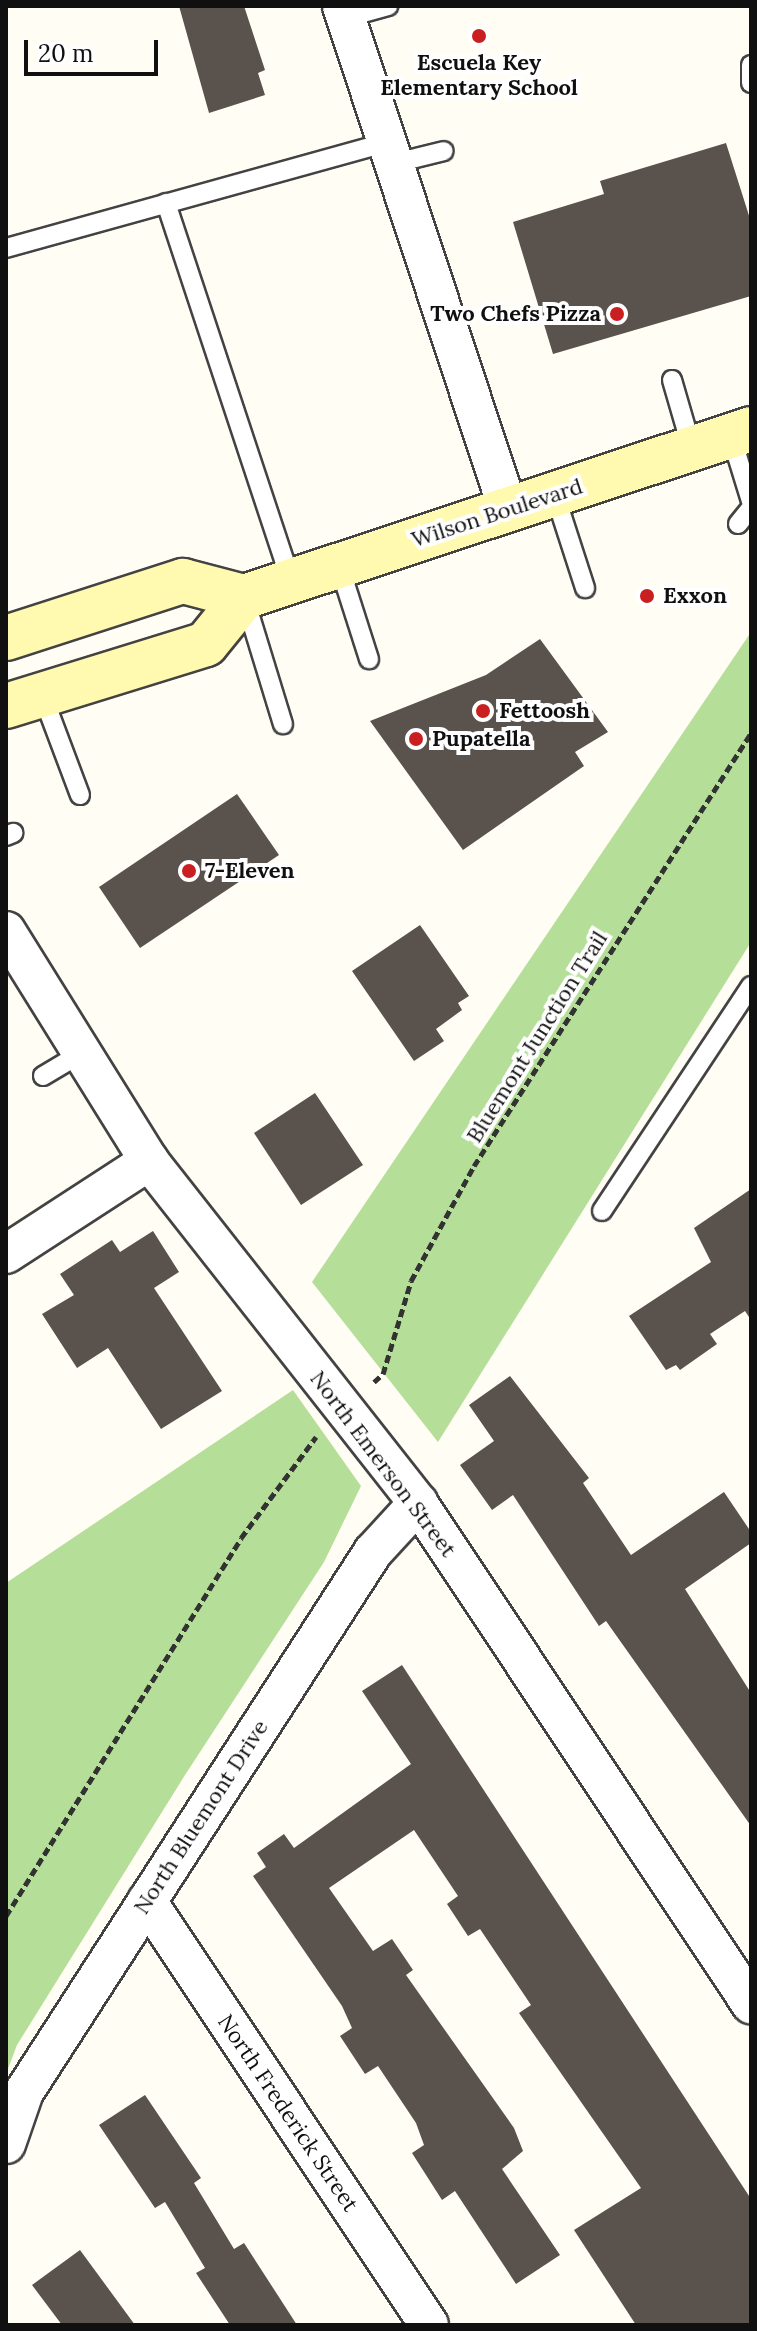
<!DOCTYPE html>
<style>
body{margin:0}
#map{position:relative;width:757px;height:2331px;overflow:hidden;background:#fffdf4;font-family:Lora,serif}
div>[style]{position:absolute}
.forest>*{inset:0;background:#b5de98}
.building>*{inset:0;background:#5a524c}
.path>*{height:5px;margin-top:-2.5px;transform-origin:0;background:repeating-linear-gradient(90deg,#323232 0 8px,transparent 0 12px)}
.roads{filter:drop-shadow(2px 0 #434343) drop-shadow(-2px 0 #434343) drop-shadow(0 2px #434343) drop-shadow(0 -2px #434343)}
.lane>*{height:18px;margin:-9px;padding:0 9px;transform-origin:9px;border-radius:9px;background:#fff}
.street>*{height:38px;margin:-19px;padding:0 19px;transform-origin:19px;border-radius:19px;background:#fff}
.secondary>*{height:44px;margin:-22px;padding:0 22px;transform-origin:22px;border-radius:22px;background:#fffaaf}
.dots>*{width:22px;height:22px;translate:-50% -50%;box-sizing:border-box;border:4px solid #fff;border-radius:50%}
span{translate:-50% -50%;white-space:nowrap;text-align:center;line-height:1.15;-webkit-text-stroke:8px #fff;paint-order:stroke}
.poi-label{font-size:22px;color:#101010;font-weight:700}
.right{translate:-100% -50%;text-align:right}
.left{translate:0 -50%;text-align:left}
.street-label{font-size:22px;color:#101010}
.frame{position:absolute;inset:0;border:8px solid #101010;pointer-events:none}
.scale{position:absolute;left:24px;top:40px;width:134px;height:36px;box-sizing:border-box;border:4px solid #101010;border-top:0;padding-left:10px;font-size:24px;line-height:28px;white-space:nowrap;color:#101010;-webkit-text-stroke:6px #fff;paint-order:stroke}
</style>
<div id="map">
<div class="forest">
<div style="clip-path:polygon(751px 632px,751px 942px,438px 1442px,312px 1282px)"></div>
<div style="clip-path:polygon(293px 1390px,361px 1486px,324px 1562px,185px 1775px,17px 2045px,6px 2074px,6px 1583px)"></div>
</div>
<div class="building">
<div style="clip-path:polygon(179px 6px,244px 6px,265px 70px,258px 73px,265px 95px,209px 113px)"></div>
<div style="clip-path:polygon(726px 143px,751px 222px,751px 296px,553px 354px,513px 222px,604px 194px,600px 181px)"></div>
<div style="clip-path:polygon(540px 639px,608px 732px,575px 752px,584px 766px,463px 850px,370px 721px,486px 675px)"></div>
<div style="clip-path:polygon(237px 794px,279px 855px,140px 948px,99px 887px)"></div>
<div style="clip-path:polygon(420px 925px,469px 996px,458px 1003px,462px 1010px,436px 1029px,444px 1041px,414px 1061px,352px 971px)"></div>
<div style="clip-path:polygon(315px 1093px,363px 1165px,301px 1205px,254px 1133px)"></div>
<div style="clip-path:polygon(751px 1189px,751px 1320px,745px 1311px,710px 1334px,717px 1344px,680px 1370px,676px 1365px,666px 1370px,629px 1316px,711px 1262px,694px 1228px)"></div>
<div style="clip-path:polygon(153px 1231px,179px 1272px,154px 1288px,222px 1391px,161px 1429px,108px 1348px,77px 1368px,42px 1314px,74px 1295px,60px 1274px,112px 1240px,120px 1252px)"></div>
<div style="clip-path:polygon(510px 1376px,589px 1478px,583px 1483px,631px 1555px,724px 1492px,751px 1532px,751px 1543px,685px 1589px,751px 1693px,751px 1826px,606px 1621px,599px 1626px,513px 1495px,492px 1510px,460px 1465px,494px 1441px,469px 1405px)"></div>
<div style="clip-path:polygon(402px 1665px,751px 2199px,751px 2325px,636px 2325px,574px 2230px,641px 2188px,519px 2013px,531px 2005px,480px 1929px,468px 1936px,447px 1904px,458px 1896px,414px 1830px,329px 1888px,373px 1951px,392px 1939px,413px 1970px,406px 1975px,514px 2128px,523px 2151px,502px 2169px,560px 2255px,516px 2284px,455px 2191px,442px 2200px,412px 2153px,424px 2145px,416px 2123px,378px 2066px,365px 2074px,340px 2036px,352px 2028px,342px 2006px,253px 1876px,266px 1867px,257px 1853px,284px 1834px,294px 1848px,411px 1764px,362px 1691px)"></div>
<div style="clip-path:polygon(145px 2095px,201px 2178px,194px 2183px,234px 2249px,244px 2243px,297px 2325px,230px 2325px,196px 2273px,205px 2268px,165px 2202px,155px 2208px,99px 2125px)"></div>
<div style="clip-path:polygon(80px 2250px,135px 2325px,62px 2325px,32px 2285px)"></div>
</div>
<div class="path">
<div style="left:374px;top:1382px;width:12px;rotate:-42deg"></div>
<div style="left:383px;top:1374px;width:97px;rotate:-73.2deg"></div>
<div style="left:411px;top:1281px;width:131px;rotate:-61.3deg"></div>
<div style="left:474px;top:1166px;width:514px;rotate:-57.39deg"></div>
<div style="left:6px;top:1916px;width:445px;rotate:-58.1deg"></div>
<div style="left:241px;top:1538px;width:126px;rotate:-53.4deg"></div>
</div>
<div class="roads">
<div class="lane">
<div style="left:345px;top:18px;width:45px;rotate:-15.6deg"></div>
<div style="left:751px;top:65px;width:18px;rotate:90deg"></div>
<div style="left:395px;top:163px;width:50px;rotate:-13.8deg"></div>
<div style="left:166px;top:203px;width:398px;rotate:71.7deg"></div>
<div style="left:6px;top:248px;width:396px;rotate:-15.5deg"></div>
<div style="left:672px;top:380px;width:72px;rotate:73.8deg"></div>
<div style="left:731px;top:436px;width:68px;rotate:72.9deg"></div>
<div style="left:555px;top:495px;width:98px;rotate:72.1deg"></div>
<div style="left:738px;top:524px;width:21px;rotate:-51deg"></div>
<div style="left:339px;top:565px;width:99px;rotate:72.3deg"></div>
<div style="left:245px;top:600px;width:130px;rotate:73deg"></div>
<div style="left:42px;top:694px;width:108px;rotate:69.4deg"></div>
<div style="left:6px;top:836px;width:8px;rotate:-23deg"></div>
<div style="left:43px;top:1076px;width:43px;rotate:-30.7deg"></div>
<div style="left:602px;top:1211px;width:270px;rotate:-56.5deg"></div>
</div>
<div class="street">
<div style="left:342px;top:6px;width:530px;rotate:71.74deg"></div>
<div style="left:6px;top:931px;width:271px;rotate:58.1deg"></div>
<div style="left:149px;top:1161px;width:435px;rotate:51.8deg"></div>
<div style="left:418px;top:1503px;width:602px;rotate:56.39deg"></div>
<div style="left:6px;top:1254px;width:171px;rotate:-33deg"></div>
<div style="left:147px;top:1901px;width:509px;rotate:56.37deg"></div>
<div style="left:6px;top:2144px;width:55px;rotate:-70.9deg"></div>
<div style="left:24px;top:2092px;width:643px;rotate:-57.13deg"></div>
<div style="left:373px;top:1552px;width:67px;rotate:-47.4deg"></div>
</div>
<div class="secondary">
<div style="left:6px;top:638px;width:186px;rotate:-17.9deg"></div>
<div style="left:183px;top:581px;width:63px;rotate:14.7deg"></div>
<div style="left:6px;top:706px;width:209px;rotate:-17.2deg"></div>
<div style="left:206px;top:644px;width:60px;rotate:-51deg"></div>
<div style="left:244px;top:597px;width:534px;rotate:-18.33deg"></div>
</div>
</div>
<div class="dots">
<div style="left:479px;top:36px;background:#c91f20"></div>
<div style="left:617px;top:314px;background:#c91f20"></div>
<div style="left:647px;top:596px;background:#c91f20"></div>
<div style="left:483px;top:711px;background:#c91f20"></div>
<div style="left:416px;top:739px;background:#c91f20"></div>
<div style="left:189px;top:871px;background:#c91f20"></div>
</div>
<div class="poi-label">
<span style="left:479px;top:75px">Escuela Key<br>Elementary School</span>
<span class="right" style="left:601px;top:314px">Two Chefs Pizza</span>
<span class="left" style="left:663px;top:596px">Exxon</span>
<span class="left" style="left:499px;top:711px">Fettoosh</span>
<span class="left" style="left:432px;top:739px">Pupatella</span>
<span class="left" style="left:205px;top:871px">7-Eleven</span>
</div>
<div class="street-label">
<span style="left:497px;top:513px;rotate:-18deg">Wilson Boulevard</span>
<span style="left:537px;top:1037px;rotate:-58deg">Bluemont Junction Trail</span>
<span style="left:383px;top:1464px;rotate:53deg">North Emerson Street</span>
<span style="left:201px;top:1817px;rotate:-57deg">North Bluemont Drive</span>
<span style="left:288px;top:2113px;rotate:56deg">North Frederick Street</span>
</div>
<div class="frame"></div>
<div class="scale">20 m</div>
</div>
